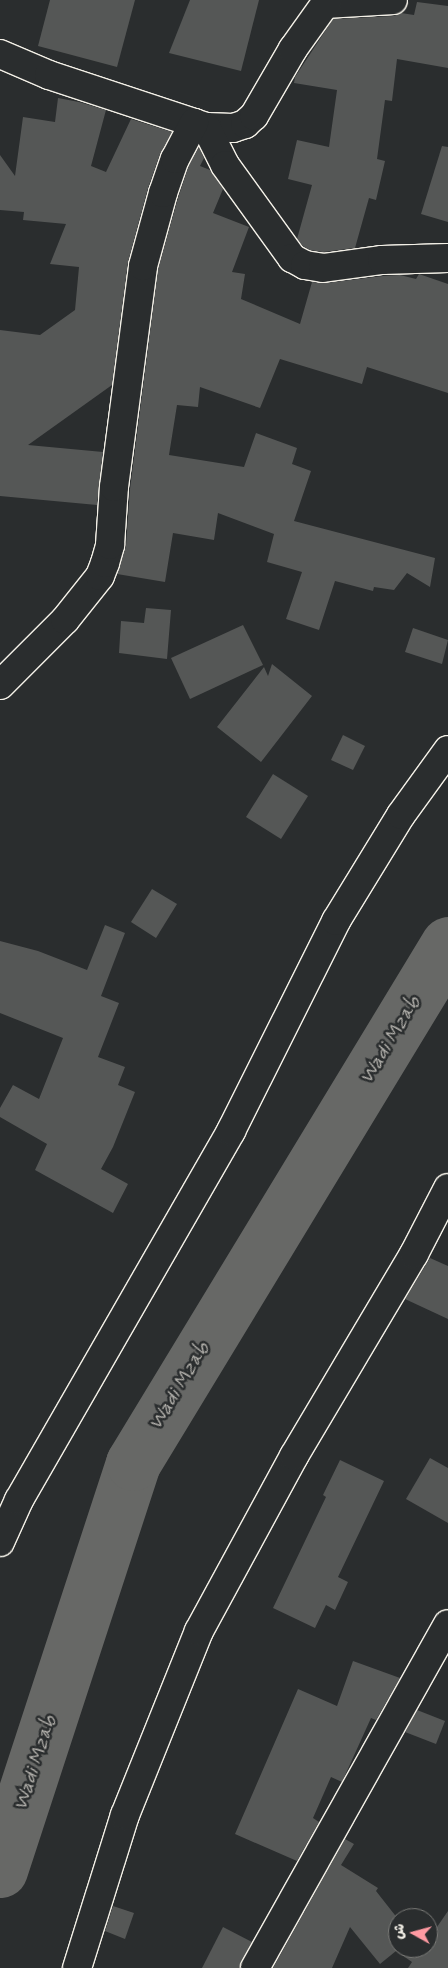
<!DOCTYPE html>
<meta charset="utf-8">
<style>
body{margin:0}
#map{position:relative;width:448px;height:1968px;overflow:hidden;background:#2a2d2e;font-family:Mynerve,"Playpen Sans Arabic",sans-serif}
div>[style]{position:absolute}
.river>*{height:55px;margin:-27.5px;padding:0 27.5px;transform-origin:27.5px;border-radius:27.5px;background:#676866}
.building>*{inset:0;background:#555756}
.roads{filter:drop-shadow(1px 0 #f4f1e8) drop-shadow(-1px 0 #f4f1e8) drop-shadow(0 1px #f4f1e8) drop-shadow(0 -1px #f4f1e8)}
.minor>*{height:28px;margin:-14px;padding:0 14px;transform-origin:14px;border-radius:14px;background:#2a2d2e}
.tertiary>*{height:28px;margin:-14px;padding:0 14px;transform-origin:14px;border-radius:14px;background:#2a2d2e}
span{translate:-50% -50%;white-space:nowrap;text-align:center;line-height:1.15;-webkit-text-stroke:5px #2a2d2e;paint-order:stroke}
.water-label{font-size:20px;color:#b5b3ae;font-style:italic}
.north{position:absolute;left:388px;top:1908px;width:50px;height:50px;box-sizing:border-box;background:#2a2d2e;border:1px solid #7b7b78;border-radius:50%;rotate:277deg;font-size:14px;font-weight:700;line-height:20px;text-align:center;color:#f4f1e8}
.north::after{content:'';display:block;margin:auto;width:18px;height:22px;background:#ff9aa2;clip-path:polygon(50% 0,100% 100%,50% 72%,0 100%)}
</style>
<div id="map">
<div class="river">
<div style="left:0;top:1870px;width:428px;rotate:-71.9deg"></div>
<div style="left:133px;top:1463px;width:607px;rotate:-58.74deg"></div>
</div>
<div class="building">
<div style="clip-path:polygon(50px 0,135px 0,117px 67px,38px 46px)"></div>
<div style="clip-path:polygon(190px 0,259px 0,241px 71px,169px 53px)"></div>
<div style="clip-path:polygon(417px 2px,448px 6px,448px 68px,397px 59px,392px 101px,385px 100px,377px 159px,385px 161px,376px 200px,369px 198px,355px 248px,323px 252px,310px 250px,303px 246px,297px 239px,312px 185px,288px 179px,297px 140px,329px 147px,337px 90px,294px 83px,295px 77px,333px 19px,394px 16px,401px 13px,414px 15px)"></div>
<div style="clip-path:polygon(58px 98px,79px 102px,106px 110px,91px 166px,106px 172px,131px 119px,172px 132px,160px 154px,148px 188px,128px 262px,112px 385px,28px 445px,103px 452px,97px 505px,0 496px,0 330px,40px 335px,75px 310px,79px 267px,50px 264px,66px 224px,23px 220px,24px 212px,0 210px,0 155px,15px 176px,23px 117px,55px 122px)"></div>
<div style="clip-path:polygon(442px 146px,448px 147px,448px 222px,421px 214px)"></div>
<div style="clip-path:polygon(199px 147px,204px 158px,200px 166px,210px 170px,223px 189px,213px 213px,249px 227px,232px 272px,245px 274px,241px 299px,300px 324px,312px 282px,325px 283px,383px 276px,400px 275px,416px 279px,419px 274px,448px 284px,448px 393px,367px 367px,362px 384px,280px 359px,260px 408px,200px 387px,198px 407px,177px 405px,169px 455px,244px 467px,256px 433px,297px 448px,292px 464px,311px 471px,294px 521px,435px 558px,430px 587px,407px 573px,394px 590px,374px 587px,373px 591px,335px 581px,319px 630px,286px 619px,302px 572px,267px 562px,274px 534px,218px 513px,214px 540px,173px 533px,165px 582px,117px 574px,126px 546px,130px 489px,158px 269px,178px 198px,189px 165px)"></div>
<div style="clip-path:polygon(146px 608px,171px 610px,167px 659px,119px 653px,121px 621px,144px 623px)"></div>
<div style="clip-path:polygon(243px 625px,263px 665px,190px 699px,171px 658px)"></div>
<div style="clip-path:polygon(413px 628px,448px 640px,442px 664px,405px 652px)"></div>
<div style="clip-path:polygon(272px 664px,312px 696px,261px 762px,217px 727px,264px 667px,268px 676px)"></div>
<div style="clip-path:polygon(343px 735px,365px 746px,353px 770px,331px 760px)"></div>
<div style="clip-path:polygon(273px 774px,308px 796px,281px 839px,246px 817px)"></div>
<div style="clip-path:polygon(152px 889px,177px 904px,156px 938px,131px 922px)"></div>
<div style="clip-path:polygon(105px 925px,125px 933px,101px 996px,119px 1003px,98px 1057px,125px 1067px,118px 1085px,135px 1092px,113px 1147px,101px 1169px,128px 1184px,113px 1213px,35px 1170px,47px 1144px,0 1117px,0 1108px,13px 1085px,39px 1099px,63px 1038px,0 1013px,0 941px,38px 951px,87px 970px)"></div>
<div style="clip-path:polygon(430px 1258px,448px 1266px,448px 1319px,405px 1299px)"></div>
<div style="clip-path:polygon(430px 1458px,448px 1468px,448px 1523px,406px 1499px)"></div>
<div style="clip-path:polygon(340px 1460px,384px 1481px,338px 1577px,348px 1582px,335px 1610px,326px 1605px,315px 1628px,273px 1608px,326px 1497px,323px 1495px)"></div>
<div style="clip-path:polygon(353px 1661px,400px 1678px,376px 1720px,371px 1718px,342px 1782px,331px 1777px,313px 1818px,319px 1822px,297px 1861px,235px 1834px,298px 1689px,337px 1706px)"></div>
<div style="clip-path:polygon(417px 1710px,445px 1721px,436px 1744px,405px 1732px)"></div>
<div style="clip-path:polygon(345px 1839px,354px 1844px,341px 1865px,378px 1888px,376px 1891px,398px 1919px,398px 1948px,428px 1948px,428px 1940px,448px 1911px,448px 1968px,408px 1968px,412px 1962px,396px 1951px,380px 1964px,350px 1927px,332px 1968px,273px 1968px)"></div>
<div style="clip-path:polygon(113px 1906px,134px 1913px,125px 1939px,105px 1931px)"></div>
<div style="clip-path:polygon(223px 1927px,252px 1942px,239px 1968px,202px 1968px)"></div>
</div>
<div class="roads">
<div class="minor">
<div style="left:326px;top:4px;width:67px;rotate:-3.4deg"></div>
<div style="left:0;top:54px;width:53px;rotate:23.2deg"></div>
<div style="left:49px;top:75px;width:153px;rotate:18.3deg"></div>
<div style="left:194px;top:123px;width:13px;rotate:18deg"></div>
<div style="left:206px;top:127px;width:27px;rotate:2deg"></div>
<div style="left:233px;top:128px;width:13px;rotate:-18deg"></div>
<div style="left:245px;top:124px;width:12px;rotate:-42deg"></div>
<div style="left:254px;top:116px;width:78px;rotate:-59.8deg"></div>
<div style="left:293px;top:49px;width:60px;rotate:-54.5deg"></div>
<div style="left:206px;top:127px;width:42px;rotate:63.4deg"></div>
<div style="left:225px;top:165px;width:115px;rotate:54.2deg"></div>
<div style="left:292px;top:258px;width:15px;rotate:28deg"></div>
<div style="left:305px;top:265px;width:18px;rotate:9deg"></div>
<div style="left:323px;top:268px;width:60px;rotate:-7.7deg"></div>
<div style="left:382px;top:260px;width:66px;rotate:-1.7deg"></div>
<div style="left:0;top:685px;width:92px;rotate:-45deg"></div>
<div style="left:65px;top:620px;width:56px;rotate:-51.5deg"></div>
<div style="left:100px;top:576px;width:14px;rotate:-69deg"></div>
<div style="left:105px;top:563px;width:19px;rotate:-74deg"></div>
<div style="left:110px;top:545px;width:58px;rotate:-86.1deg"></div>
<div style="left:114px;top:487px;width:223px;rotate:-82.5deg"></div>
<div style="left:143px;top:266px;width:76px;rotate:-74.7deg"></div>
<div style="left:163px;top:193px;width:36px;rotate:-71deg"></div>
<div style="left:175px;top:159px;width:41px;rotate:-62.2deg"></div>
<div style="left:77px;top:1968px;width:160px;rotate:-72.6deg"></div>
<div style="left:125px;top:1815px;width:198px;rotate:-68.1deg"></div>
<div style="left:199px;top:1631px;width:199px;rotate:-61.5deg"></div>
<div style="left:294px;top:1456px;width:235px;rotate:-59.3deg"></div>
<div style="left:414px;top:1254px;width:74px;rotate:-62.7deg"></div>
<div style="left:255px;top:1968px;width:394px;rotate:-60.7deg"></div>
</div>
<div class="tertiary">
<div style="left:0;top:1542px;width:46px;rotate:-65.7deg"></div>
<div style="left:19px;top:1500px;width:426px;rotate:-60.1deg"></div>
<div style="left:231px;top:1131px;width:235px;rotate:-63.4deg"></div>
<div style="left:336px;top:921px;width:124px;rotate:-58.5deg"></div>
<div style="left:401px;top:815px;width:80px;rotate:-54.1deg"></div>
</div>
</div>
<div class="water-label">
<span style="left:390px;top:1040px;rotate:-59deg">Wadi Mzab</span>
<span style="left:179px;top:1386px;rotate:-59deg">Wadi Mzab</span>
<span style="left:35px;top:1763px;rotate:-72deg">Wadi Mzab</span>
</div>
<div class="north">ش</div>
</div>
